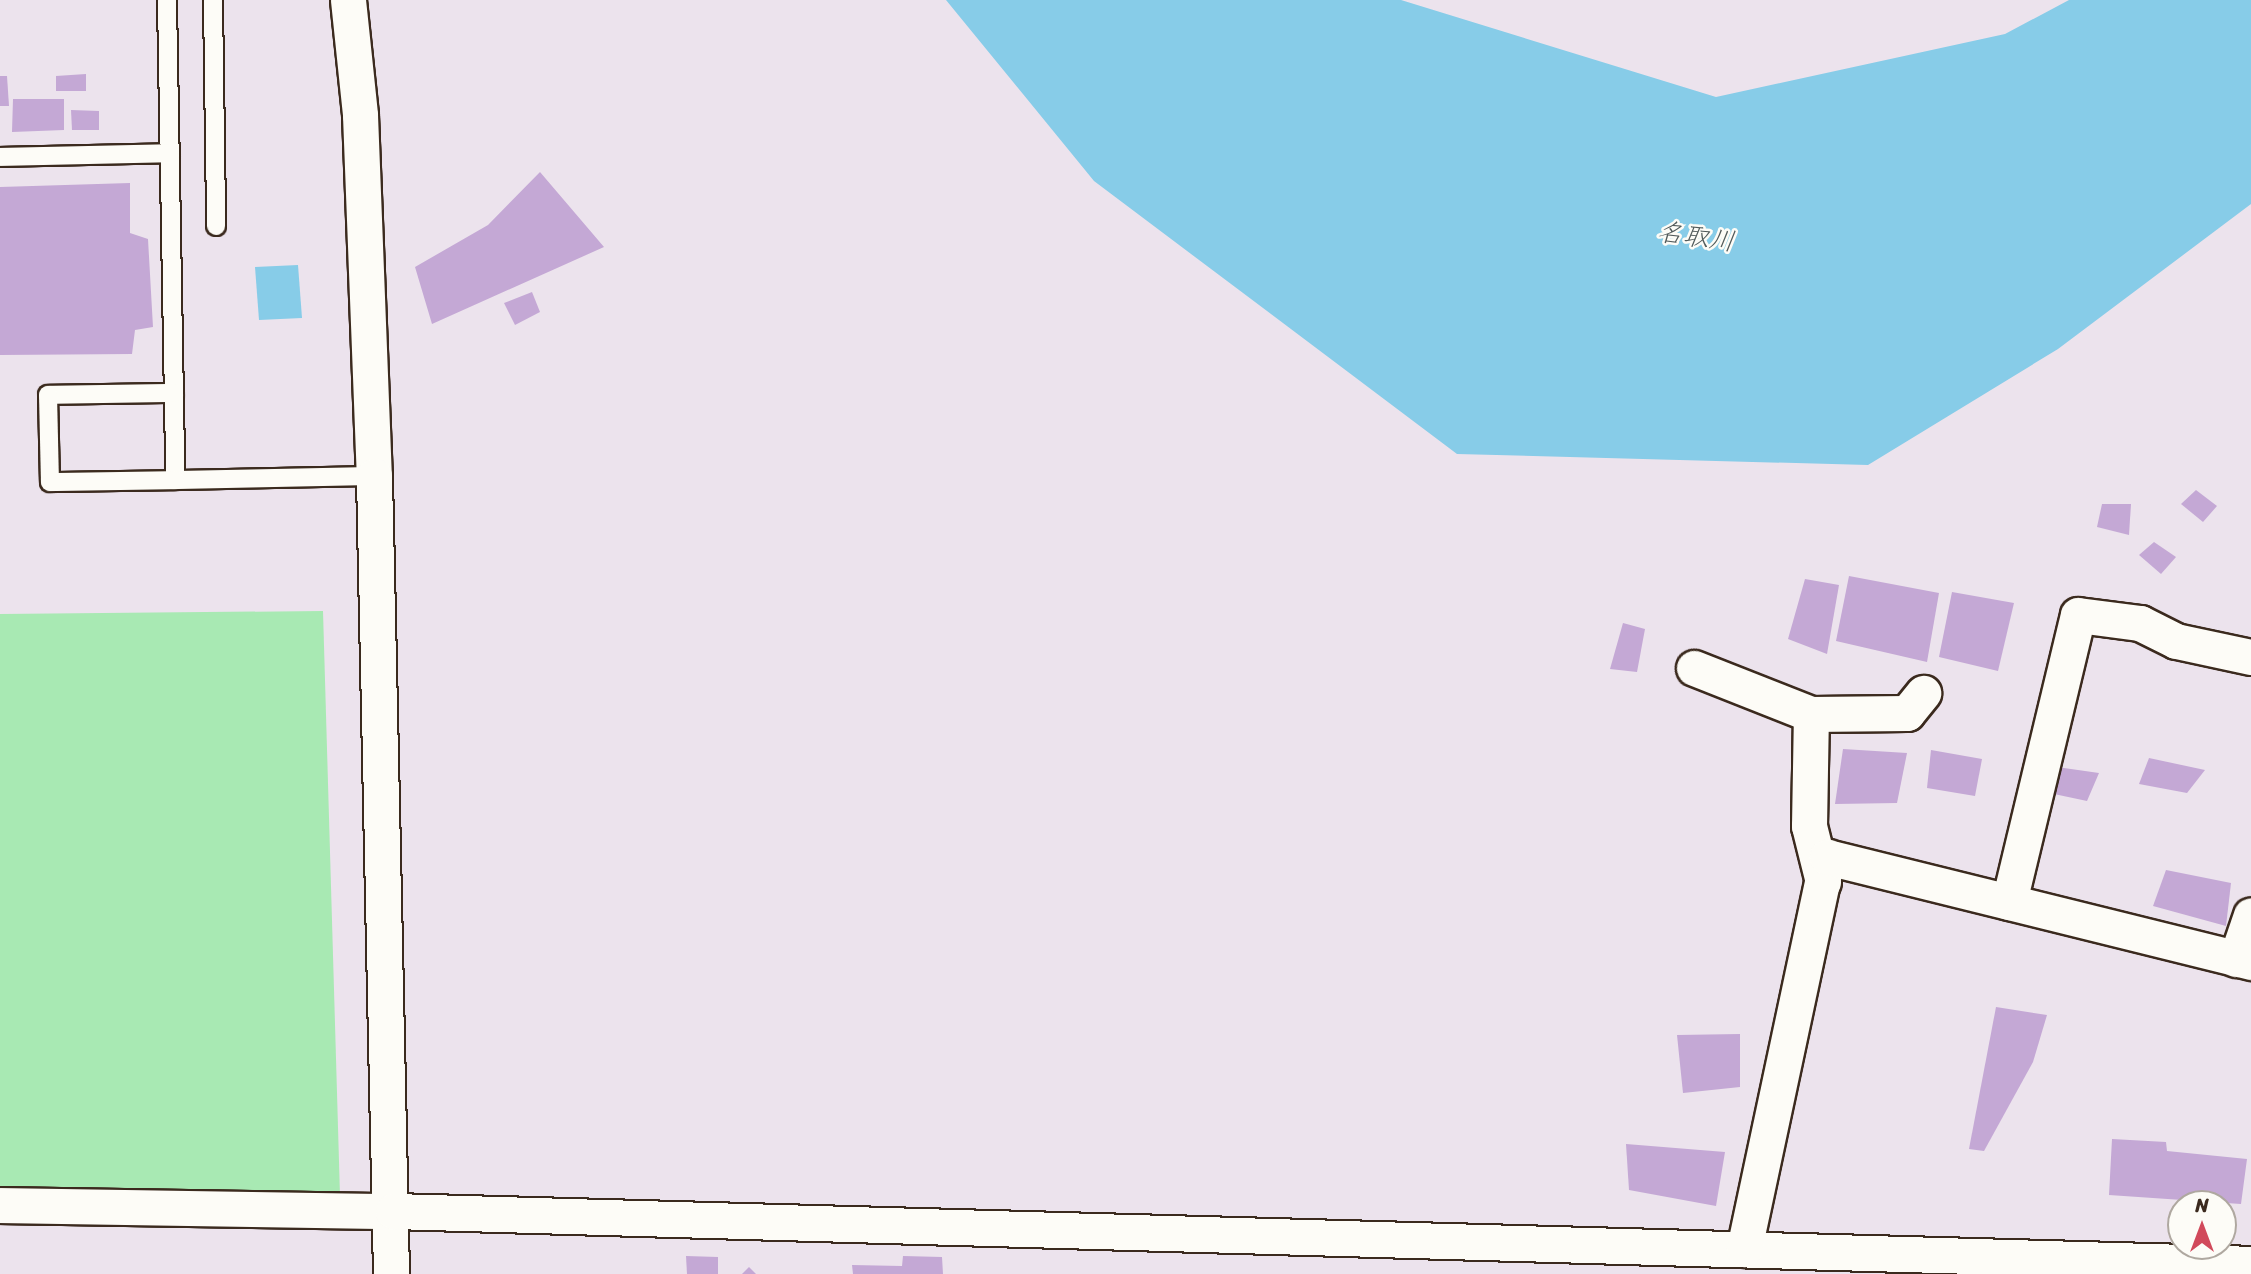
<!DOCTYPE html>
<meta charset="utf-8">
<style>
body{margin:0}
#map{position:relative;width:2251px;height:1274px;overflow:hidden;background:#ece3ed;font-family:Sriracha,"Klee One",sans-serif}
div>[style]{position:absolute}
.green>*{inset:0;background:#a8e9b3}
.water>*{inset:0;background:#87cce8}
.building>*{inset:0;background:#c4a8d5}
.roads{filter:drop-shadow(2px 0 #3b2a1e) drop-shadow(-2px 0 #3b2a1e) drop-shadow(0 2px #3b2a1e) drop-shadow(0 -2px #3b2a1e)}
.lane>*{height:18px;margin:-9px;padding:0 9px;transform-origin:9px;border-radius:9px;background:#fdfcf7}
.street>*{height:35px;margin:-17.5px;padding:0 17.5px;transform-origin:17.5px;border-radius:17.5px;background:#fdfcf7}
span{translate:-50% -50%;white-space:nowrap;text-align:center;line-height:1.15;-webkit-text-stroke:5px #fdfcf7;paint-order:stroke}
.water-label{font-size:26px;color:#525b5b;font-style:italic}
.north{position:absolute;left:2167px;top:1190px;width:70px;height:70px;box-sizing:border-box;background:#fdfcf7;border:2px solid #afa8a0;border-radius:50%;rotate:0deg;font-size:19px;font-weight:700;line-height:28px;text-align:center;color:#3b2a1e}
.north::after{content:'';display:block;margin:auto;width:24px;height:32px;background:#d1495b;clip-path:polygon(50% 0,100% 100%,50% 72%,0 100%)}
</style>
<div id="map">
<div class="green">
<div style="clip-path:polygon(323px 611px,340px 1196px,0 1191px,0 614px)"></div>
</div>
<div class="water">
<div style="clip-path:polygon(946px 0,1401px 0,1716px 97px,2005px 34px,2069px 0,2251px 0,2251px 204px,2058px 349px,1868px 465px,1457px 454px,1094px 181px)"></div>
<div style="clip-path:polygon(298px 265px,302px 318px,259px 320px,255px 267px)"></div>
</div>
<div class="building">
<div style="clip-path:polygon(86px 74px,86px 91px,56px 91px,56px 76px)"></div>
<div style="clip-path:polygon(0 76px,7px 76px,9px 106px,0 106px)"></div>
<div style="clip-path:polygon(13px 99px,64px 99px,64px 130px,12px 132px)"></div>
<div style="clip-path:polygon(71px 110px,99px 111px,99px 130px,72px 130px)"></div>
<div style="clip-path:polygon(540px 172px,604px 247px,432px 324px,415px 267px,488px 225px)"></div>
<div style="clip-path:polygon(130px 183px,130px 233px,148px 239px,153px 327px,135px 330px,132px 354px,0 355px,0 187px)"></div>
<div style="clip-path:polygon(532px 292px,540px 312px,515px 325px,504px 303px)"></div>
<div style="clip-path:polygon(2196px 490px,2217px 506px,2203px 522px,2181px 504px)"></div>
<div style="clip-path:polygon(2102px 504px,2131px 504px,2129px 535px,2097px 527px)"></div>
<div style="clip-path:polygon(2154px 542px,2176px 557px,2161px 574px,2139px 555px)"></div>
<div style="clip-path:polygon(1849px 576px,1939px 593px,1927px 662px,1836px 641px)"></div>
<div style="clip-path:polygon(1805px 579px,1839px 585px,1827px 654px,1788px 639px)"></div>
<div style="clip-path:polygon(1952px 592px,2014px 603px,1998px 671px,1939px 657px)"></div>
<div style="clip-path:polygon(1623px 623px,1645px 629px,1637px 672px,1610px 669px)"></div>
<div style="clip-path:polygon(1843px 749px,1907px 753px,1897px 803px,1835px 804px)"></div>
<div style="clip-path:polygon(1931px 750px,1982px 759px,1975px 796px,1927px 788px)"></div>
<div style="clip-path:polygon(2149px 758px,2205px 770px,2187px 793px,2139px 784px)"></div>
<div style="clip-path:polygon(2057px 767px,2099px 773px,2087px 801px,2054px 794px)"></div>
<div style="clip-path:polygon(2166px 870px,2231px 883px,2226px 926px,2153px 906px)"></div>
<div style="clip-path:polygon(1996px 1007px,2047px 1015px,2033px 1062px,1984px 1151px,1969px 1149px)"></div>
<div style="clip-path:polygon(1740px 1034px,1740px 1087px,1683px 1093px,1677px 1035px)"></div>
<div style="clip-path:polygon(2112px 1139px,2166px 1142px,2167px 1151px,2247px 1159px,2241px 1204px,2109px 1195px)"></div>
<div style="clip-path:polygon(1626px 1144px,1725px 1152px,1716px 1206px,1629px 1190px)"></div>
<div style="clip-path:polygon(686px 1256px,718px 1257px,718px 1274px,687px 1274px)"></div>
<div style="clip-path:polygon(903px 1256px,942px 1257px,943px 1274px,853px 1274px,852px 1265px,902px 1266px)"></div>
<div style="clip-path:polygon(1901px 1266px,2008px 1274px,1902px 1274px)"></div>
<div style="clip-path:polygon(749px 1267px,756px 1274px,742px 1274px)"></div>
</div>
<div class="roads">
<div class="lane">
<div style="left:167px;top:0;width:480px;rotate:89deg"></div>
<div style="left:175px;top:480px;width:199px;rotate:-1.2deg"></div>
<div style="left:213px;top:0;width:226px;rotate:89.2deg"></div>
<div style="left:0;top:157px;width:170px;rotate:-1.3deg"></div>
<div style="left:174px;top:393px;width:126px;rotate:179.1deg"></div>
<div style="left:48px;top:395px;width:87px;rotate:88.7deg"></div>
<div style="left:50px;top:482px;width:125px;rotate:-0.9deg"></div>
</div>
<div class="street">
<div style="left:348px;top:0;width:116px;rotate:84deg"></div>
<div style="left:360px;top:115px;width:361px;rotate:87.8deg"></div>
<div style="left:374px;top:476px;width:798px;rotate:88.78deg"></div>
<div style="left:1694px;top:668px;width:126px;rotate:21.5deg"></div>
<div style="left:1823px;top:882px;width:58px;rotate:-104deg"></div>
<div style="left:1809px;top:826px;width:112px;rotate:-89deg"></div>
<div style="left:1811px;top:714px;width:96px;rotate:-0.6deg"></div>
<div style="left:1907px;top:713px;width:26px;rotate:-51deg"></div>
<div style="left:2009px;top:902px;width:295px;rotate:-76.5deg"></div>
<div style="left:2078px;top:615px;width:63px;rotate:7.4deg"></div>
<div style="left:2140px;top:623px;width:40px;rotate:26.6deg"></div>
<div style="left:2176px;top:641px;width:77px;rotate:12deg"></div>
<div style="left:2236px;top:959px;width:46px;rotate:-71.2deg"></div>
<div style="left:0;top:1205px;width:393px;rotate:0.9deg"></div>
<div style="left:393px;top:1211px;width:1859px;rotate:1.63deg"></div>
<div style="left:1744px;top:1249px;width:401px;rotate:-78deg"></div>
<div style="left:1827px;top:857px;width:437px;rotate:13.9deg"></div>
</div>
</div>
<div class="water-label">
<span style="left:1696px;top:237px;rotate:8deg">名取川</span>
</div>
<div class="north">N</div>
</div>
